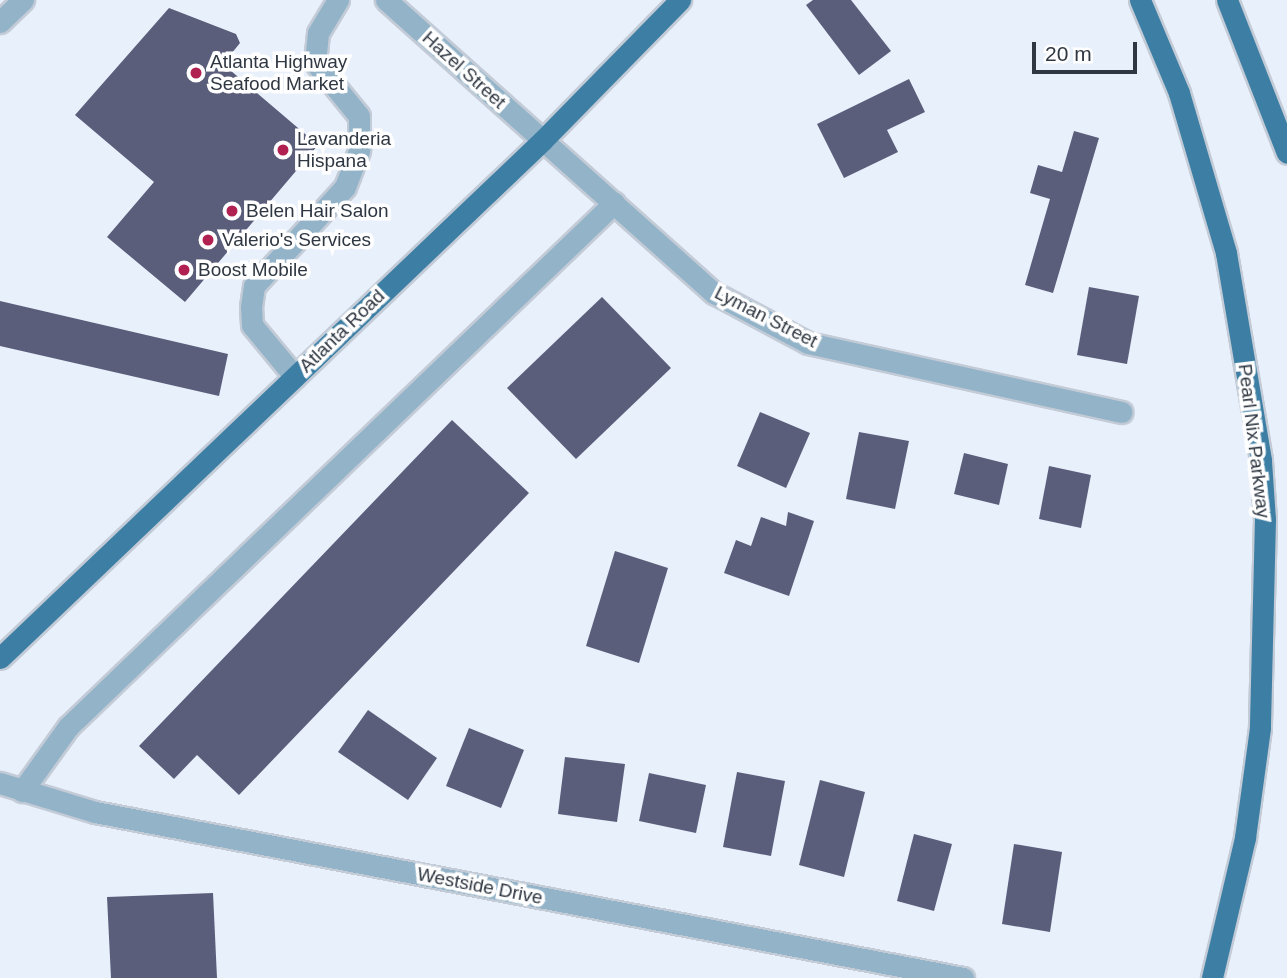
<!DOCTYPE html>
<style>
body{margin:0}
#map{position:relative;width:1287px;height:978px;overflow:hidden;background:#e8f0fc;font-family:Arial,sans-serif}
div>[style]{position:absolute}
.building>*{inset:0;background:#5b5e7a}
.roads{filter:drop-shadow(2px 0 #c3cbd7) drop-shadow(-2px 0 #c3cbd7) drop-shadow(0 2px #c3cbd7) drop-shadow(0 -2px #c3cbd7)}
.minor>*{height:21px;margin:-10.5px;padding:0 10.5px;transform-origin:10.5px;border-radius:10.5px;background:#92b3c8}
.major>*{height:21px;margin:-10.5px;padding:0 10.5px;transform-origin:10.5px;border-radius:10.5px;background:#3d7fa4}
.dots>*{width:19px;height:19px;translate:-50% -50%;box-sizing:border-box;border:4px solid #fff;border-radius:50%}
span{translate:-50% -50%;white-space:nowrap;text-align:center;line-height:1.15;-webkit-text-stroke:7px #fff;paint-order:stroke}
.poi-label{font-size:19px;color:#2f3742}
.left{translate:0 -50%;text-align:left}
.street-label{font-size:19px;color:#2f3742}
.scale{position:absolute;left:1032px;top:42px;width:105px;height:32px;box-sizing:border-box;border:4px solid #2f3742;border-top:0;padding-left:9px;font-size:21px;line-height:24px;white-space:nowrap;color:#2f3742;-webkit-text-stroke:5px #fff;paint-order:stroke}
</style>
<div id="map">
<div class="building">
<div style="clip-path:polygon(813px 0,851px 0,891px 51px,859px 75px,806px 5px)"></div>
<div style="clip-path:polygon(169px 8px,236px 34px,240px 43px,223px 64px,318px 145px,185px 302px,107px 237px,154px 182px,75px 115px)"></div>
<div style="clip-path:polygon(909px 79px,925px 112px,887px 130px,898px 152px,844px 178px,817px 124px)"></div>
<div style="clip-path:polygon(1074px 131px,1099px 138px,1053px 293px,1025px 285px,1050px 199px,1030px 193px,1038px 165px,1062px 172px)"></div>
<div style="clip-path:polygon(1089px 287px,1139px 296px,1127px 364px,1077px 355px)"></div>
<div style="clip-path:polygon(602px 297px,671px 368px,576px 459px,507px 388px)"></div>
<div style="clip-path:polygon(0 301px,228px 354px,219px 396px,0 346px)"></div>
<div style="clip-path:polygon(760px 412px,810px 433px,786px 488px,737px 466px)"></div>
<div style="clip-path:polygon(452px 420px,529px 493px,239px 795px,197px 755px,174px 779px,139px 746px)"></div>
<div style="clip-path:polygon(859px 432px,909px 441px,895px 509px,846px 499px)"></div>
<div style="clip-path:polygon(964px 453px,1008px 464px,999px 505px,954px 494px)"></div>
<div style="clip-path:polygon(1049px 466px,1091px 475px,1081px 528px,1039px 519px)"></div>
<div style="clip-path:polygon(788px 512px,814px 521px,789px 596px,724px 573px,736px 540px,751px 546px,761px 517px,786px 526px)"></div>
<div style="clip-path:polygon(615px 551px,668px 568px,639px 663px,586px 646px)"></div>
<div style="clip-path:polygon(368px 710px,437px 758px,408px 800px,338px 752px)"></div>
<div style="clip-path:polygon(469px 728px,524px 750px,501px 808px,446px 786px)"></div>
<div style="clip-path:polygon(565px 757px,625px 764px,617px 822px,558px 814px)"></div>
<div style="clip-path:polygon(737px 772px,785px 781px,771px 856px,723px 847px)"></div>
<div style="clip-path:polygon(649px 773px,706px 785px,696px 833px,639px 821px)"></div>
<div style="clip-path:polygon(820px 780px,865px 792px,844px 877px,799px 865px)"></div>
<div style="clip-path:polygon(914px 834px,952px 844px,934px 911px,897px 901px)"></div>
<div style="clip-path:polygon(1014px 844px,1062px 852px,1050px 932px,1002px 924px)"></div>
<div style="clip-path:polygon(213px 893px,217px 978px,111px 978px,107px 897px)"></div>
</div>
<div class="roads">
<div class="minor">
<div style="left:386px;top:0;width:440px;rotate:41.8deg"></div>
<div style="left:714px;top:293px;width:106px;rotate:28deg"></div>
<div style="left:808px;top:343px;width:321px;rotate:12.4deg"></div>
<div style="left:0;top:22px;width:32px;rotate:-44deg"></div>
<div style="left:295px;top:377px;width:67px;rotate:-129.6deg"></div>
<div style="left:252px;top:325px;width:18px;rotate:-93deg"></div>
<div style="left:251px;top:307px;width:21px;rotate:-82deg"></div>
<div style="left:254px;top:286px;width:134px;rotate:-47.4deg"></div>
<div style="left:345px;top:187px;width:40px;rotate:-69deg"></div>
<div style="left:359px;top:150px;width:34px;rotate:-90deg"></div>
<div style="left:359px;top:116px;width:70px;rotate:-129.2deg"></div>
<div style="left:315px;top:62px;width:29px;rotate:-84deg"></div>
<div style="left:318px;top:33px;width:39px;rotate:-59deg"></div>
<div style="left:0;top:783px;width:99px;rotate:17deg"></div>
<div style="left:95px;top:812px;width:884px;rotate:10.83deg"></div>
<div style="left:22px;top:791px;width:79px;rotate:-54.3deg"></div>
<div style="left:68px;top:727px;width:757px;rotate:-43.82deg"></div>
</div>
<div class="major">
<div style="left:1140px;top:0;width:101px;rotate:67.2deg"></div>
<div style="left:1179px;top:93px;width:167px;rotate:73.6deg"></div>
<div style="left:1226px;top:253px;width:211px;rotate:80.4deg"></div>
<div style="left:1261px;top:461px;width:58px;rotate:86.1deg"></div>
<div style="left:1265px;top:519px;width:209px;rotate:91.4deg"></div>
<div style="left:1260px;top:728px;width:111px;rotate:97.8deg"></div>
<div style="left:1245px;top:838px;width:144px;rotate:103.3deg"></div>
<div style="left:1227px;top:0;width:164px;rotate:68.6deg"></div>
<div style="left:0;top:658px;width:750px;rotate:-43.65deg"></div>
<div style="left:543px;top:140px;width:196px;rotate:-45.6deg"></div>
</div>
</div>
<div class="dots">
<div style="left:196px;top:73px;background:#b02050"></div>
<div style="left:283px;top:150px;background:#b02050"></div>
<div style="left:232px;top:211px;background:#b02050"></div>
<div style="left:208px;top:240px;background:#b02050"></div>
<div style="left:184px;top:270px;background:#b02050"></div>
</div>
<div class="poi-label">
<span class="left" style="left:210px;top:73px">Atlanta Highway<br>Seafood Market</span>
<span class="left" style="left:297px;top:150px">Lavanderia<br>Hispana</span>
<span class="left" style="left:246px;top:211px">Belen Hair Salon</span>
<span class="left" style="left:222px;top:240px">Valerio's Services</span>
<span class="left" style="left:198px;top:270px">Boost Mobile</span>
</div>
<div class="street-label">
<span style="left:464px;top:70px;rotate:42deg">Hazel Street</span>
<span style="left:766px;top:317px;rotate:27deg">Lyman Street</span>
<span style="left:342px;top:331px;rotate:-44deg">Atlanta Road</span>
<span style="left:1254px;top:441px;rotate:83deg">Pearl Nix Parkway</span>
<span style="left:480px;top:886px;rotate:11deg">Westside Drive</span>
</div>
<div class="scale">20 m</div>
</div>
